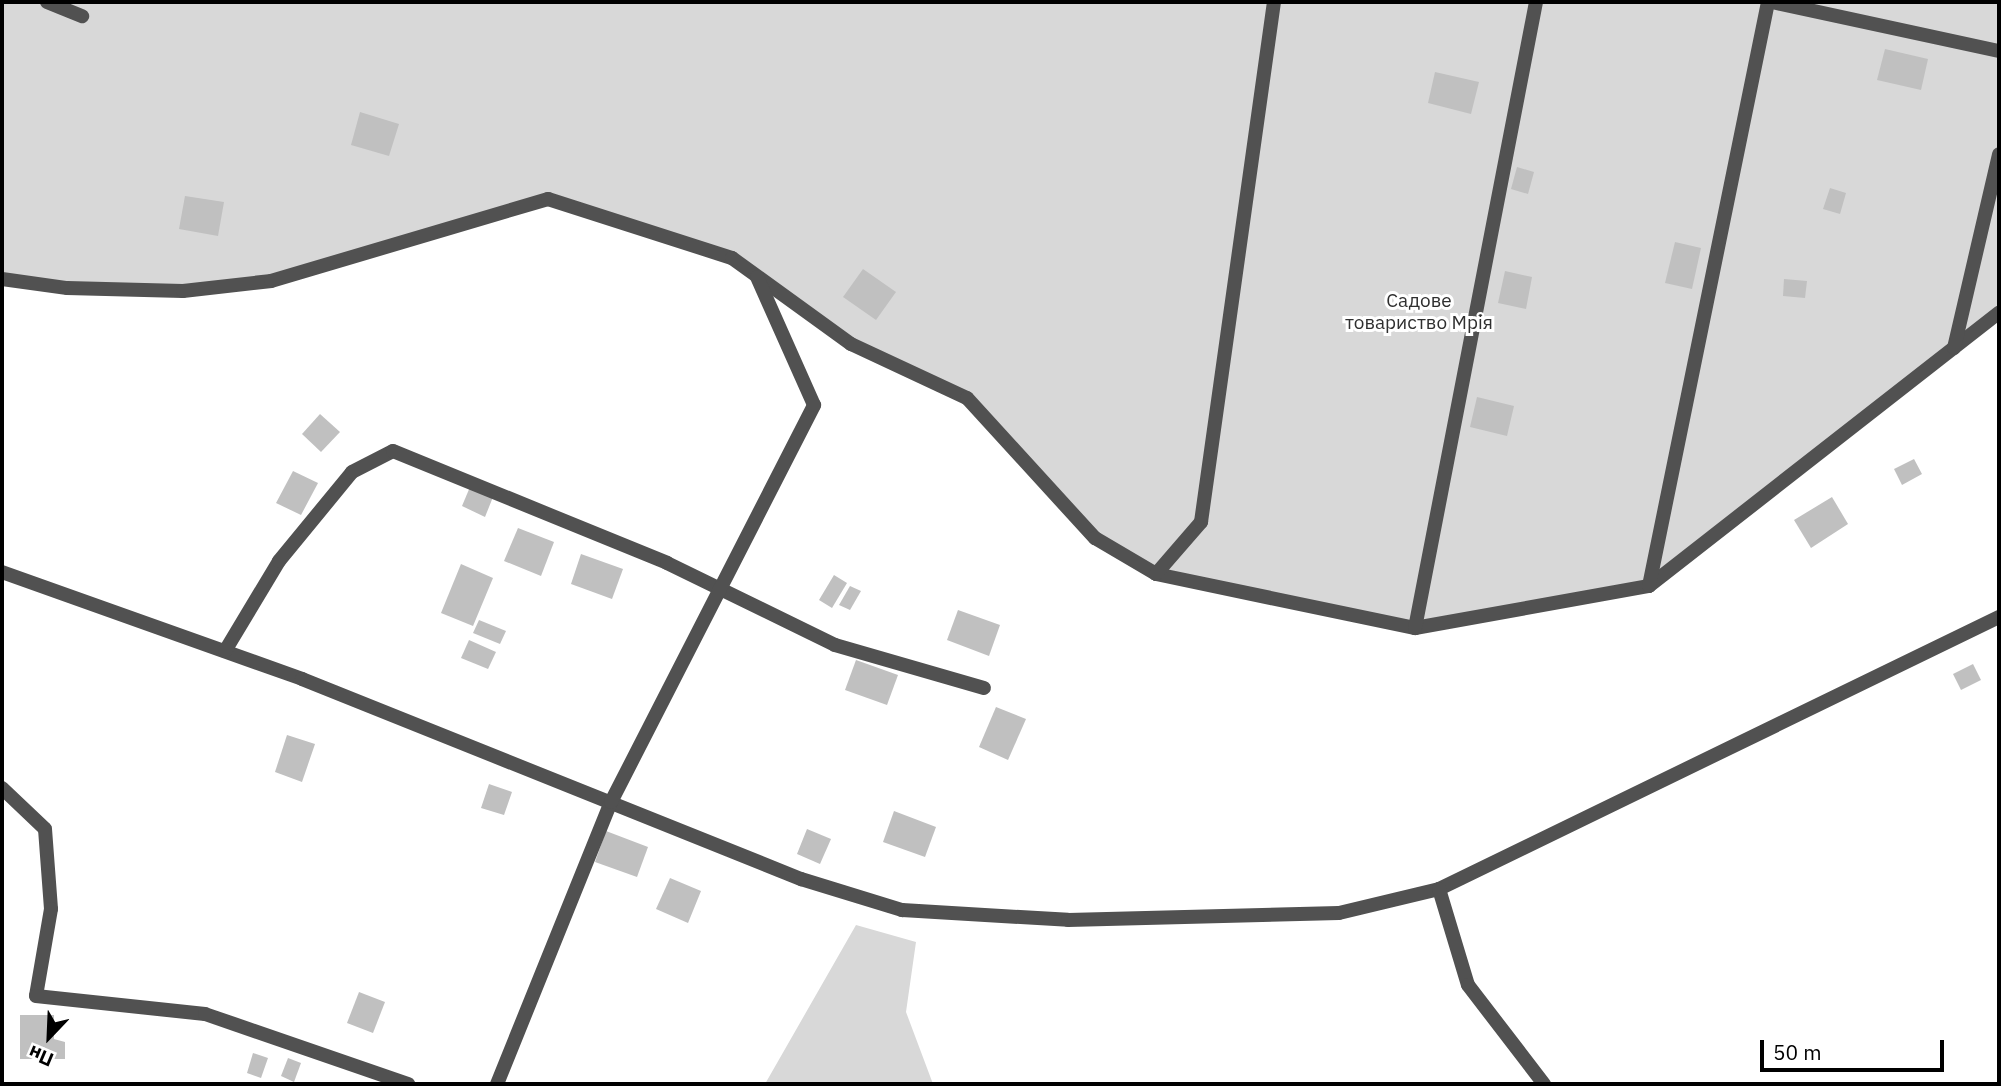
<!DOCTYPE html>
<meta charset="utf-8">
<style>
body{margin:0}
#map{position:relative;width:2001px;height:1086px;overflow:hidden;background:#fff;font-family:"IBM Plex Sans",sans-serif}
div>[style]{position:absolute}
.green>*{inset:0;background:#d8d8d8}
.building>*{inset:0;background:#c0c0c0}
.minor>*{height:14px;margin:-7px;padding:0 7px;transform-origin:7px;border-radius:7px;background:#515151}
span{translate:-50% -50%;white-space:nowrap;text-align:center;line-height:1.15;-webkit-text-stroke:6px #fff;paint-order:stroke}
.park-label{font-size:19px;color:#2f2f2f}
.frame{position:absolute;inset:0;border:4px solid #000;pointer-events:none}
.north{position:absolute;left:14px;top:1002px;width:70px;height:70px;-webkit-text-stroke:5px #fff;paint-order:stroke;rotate:203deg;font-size:19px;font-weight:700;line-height:28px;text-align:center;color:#000}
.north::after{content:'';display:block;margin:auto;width:24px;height:32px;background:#000;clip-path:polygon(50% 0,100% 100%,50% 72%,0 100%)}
.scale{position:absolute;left:1760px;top:1040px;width:184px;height:32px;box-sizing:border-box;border:4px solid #000;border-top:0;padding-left:9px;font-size:21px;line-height:24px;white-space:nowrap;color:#000;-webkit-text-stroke:5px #fff;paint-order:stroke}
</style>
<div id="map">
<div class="green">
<div style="clip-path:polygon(2px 2px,1999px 2px,1999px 313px,1649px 586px,1415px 628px,1156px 574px,1095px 538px,967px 398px,851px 344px,732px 258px,548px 199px,271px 281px,67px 288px,2px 279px)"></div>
<div style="clip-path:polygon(856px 925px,916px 942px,906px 1012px,933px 1084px,765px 1084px)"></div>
</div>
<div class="building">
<div style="clip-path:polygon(1885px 49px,1928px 59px,1921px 90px,1877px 80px)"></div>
<div style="clip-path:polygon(1435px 72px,1479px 82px,1471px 114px,1428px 103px)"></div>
<div style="clip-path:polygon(360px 112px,399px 124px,389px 156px,351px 145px)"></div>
<div style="clip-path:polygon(1517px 167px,1534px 172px,1528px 194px,1511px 189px)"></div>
<div style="clip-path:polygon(1830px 188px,1846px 193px,1840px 214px,1823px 209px)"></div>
<div style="clip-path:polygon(185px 196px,224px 202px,218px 236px,179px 229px)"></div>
<div style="clip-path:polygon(1675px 242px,1701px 248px,1692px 289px,1665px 283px)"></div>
<div style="clip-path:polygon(863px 269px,896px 292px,876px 320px,843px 297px)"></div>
<div style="clip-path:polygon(1505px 271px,1532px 277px,1526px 309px,1498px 303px)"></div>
<div style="clip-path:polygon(1784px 279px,1807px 281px,1805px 298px,1783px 296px)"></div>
<div style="clip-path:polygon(1477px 397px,1514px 406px,1507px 436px,1470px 427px)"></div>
<div style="clip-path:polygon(320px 414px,340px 432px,321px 452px,302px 434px)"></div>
<div style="clip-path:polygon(1914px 459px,1922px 474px,1902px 485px,1894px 469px)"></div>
<div style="clip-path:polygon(293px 471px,318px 483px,301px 515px,276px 503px)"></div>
<div style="clip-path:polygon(470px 487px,493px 497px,485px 517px,462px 506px)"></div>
<div style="clip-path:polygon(1832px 497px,1848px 524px,1811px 548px,1794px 520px)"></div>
<div style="clip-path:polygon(518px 528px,554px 542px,541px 576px,504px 561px)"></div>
<div style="clip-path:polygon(581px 554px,623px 569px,612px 599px,571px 584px)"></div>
<div style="clip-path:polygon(461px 564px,493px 578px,473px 626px,441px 613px)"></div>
<div style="clip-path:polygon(834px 575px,847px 583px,832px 608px,819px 600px)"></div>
<div style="clip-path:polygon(850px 586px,861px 591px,850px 610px,839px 605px)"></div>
<div style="clip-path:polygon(958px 610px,1000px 625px,989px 656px,947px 640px)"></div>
<div style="clip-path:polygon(479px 620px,506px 631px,500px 644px,473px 633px)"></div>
<div style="clip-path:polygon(469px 640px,496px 652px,488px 669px,461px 658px)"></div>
<div style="clip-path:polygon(856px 660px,898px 675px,887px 705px,845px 690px)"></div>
<div style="clip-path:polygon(1973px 664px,1981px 680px,1961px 690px,1953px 674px)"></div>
<div style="clip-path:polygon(996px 707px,1026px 719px,1008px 760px,979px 747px)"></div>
<div style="clip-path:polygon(287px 735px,315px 744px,302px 782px,275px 772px)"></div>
<div style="clip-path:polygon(489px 784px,512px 792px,504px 815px,481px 808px)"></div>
<div style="clip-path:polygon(894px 811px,936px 827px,925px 857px,883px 842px)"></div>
<div style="clip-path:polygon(807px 829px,831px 839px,820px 864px,797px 854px)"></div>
<div style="clip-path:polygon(606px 831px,648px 847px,637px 877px,595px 862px)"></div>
<div style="clip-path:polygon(670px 878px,701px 891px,688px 923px,656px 909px)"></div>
<div style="clip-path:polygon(359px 992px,385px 1002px,373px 1033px,347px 1023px)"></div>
<div style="clip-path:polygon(20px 1015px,54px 1015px,54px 1039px,65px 1042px,65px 1059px,20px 1059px)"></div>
<div style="clip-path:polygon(253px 1053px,268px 1058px,261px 1078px,247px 1073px)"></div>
<div style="clip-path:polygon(288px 1058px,301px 1063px,294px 1082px,281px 1076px)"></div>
</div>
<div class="minor">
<div style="left:47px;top:2px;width:38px;rotate:22deg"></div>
<div style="left:1772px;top:2px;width:232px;rotate:12.2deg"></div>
<div style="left:2px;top:279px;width:66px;rotate:7.9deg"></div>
<div style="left:67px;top:288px;width:116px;rotate:1.5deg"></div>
<div style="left:183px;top:291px;width:89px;rotate:-6.5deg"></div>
<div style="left:271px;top:281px;width:289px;rotate:-16.5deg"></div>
<div style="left:548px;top:199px;width:193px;rotate:17.8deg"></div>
<div style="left:732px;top:258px;width:147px;rotate:35.9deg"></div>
<div style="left:851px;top:344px;width:128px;rotate:25deg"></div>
<div style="left:967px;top:398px;width:190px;rotate:47.6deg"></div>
<div style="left:1095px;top:538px;width:71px;rotate:30.5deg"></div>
<div style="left:1156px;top:574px;width:265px;rotate:11.8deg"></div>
<div style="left:1415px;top:628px;width:238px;rotate:-10.2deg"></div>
<div style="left:1649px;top:586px;width:444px;rotate:-38deg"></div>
<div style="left:1954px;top:348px;width:199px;rotate:-76.9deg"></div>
<div style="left:2px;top:572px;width:319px;rotate:19.6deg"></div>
<div style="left:302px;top:679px;width:538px;rotate:21.84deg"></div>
<div style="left:801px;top:879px;width:106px;rotate:17.1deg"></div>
<div style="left:902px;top:910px;width:166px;rotate:3.4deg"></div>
<div style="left:1068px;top:920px;width:271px;rotate:-1.5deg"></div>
<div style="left:1339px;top:913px;width:103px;rotate:-13.5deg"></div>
<div style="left:1439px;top:889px;width:623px;rotate:-25.91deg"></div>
<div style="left:1156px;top:574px;width:69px;rotate:-49.1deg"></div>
<div style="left:1201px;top:522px;width:525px;rotate:-82.01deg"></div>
<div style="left:1649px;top:586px;width:596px;rotate:-78.48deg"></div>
<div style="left:1415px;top:628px;width:638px;rotate:-79.06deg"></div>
<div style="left:225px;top:651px;width:105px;rotate:-59deg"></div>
<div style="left:279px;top:561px;width:115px;rotate:-50.6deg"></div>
<div style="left:352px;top:472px;width:46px;rotate:-27.1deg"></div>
<div style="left:393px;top:451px;width:296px;rotate:22.2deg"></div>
<div style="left:667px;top:563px;width:187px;rotate:26deg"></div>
<div style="left:835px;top:645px;width:155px;rotate:16.1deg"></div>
<div style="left:2px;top:788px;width:59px;rotate:43.6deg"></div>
<div style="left:45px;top:829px;width:80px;rotate:85.7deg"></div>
<div style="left:51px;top:909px;width:88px;rotate:99.8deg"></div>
<div style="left:36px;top:996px;width:170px;rotate:6.1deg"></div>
<div style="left:205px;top:1014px;width:215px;rotate:19deg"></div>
<div style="left:1439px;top:889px;width:100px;rotate:73.2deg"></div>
<div style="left:1468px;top:985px;width:125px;rotate:52.5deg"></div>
<div style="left:497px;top:1084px;width:304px;rotate:-68deg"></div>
<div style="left:611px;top:802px;width:446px;rotate:-62.9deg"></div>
<div style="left:814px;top:405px;width:140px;rotate:-114deg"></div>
</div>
<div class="park-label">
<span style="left:1419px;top:312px">Садове<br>товариство Мрія</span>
</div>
<div class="frame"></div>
<div class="north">Пн</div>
<div class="scale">50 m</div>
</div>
